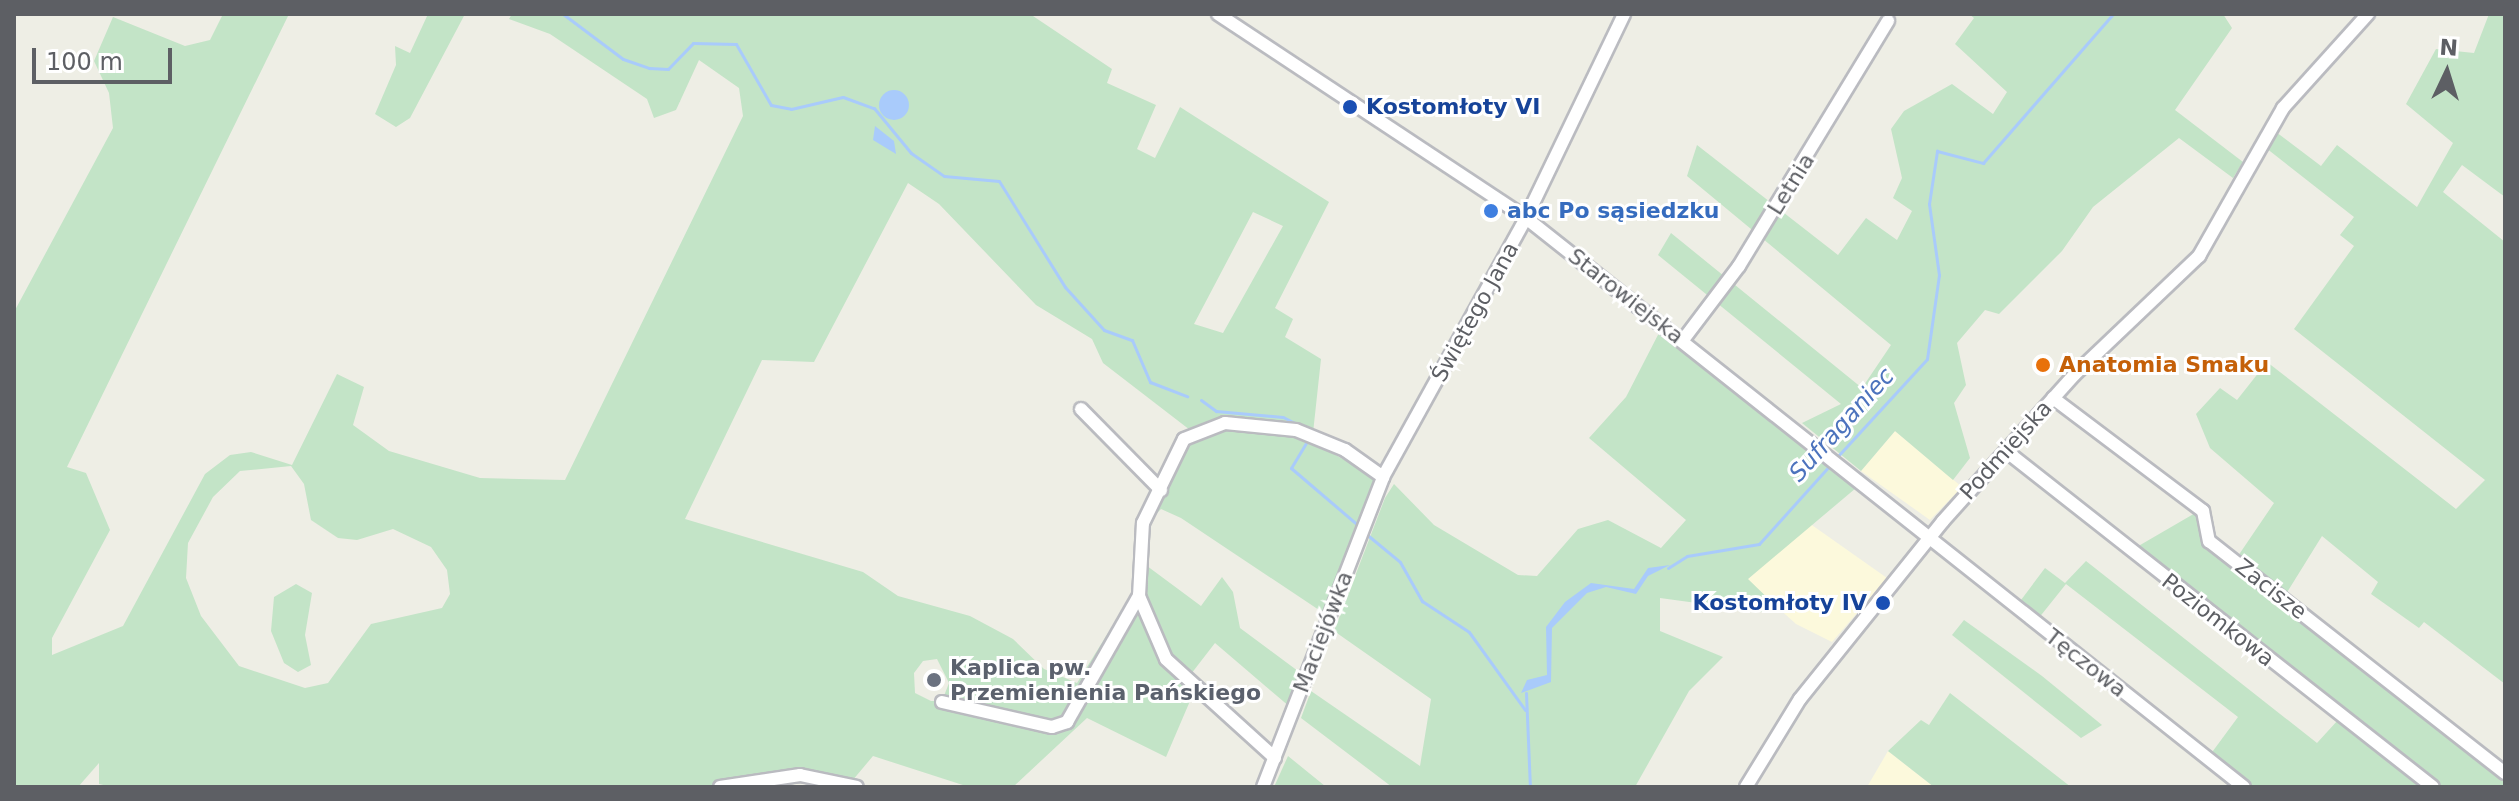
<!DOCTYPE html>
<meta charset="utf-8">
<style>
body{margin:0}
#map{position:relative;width:2519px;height:801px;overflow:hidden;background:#eeeee5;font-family:"DejaVu Sans",sans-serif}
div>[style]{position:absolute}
.commercial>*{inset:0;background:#fcf9dc}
.green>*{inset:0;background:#c3e4c7}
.water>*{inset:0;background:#a9cbfb}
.round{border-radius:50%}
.stream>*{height:3px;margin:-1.5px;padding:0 1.5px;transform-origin:1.5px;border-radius:1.5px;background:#a9cbfb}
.roads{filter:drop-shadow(2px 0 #babbc0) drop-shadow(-2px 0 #babbc0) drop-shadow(0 2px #babbc0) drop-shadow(0 -2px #babbc0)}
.minor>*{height:12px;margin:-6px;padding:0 6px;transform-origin:6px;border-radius:6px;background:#fff}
.dots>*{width:22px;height:22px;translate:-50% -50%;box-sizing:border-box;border:4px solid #fff;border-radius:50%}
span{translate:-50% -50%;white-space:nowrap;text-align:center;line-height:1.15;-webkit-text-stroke:6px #fff;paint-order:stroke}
.transit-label{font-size:22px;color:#164399;font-weight:700}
.left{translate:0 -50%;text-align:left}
.right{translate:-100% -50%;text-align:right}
.street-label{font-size:22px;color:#5d5f64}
.shop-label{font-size:22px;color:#366cbe;font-weight:700}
.food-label{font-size:22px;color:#c56008;font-weight:700}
.worship-label{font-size:22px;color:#5b616d;font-weight:700}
.water-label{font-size:24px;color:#4c73bd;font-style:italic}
.frame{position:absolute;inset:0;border:16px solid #5d5f64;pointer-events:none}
.north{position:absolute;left:2407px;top:32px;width:80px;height:80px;-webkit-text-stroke:6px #fff;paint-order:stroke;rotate:4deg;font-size:22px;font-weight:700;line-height:32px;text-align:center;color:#5d5f64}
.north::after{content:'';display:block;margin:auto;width:28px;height:36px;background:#5d5f64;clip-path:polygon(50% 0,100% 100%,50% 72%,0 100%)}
.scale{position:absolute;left:32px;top:48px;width:140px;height:36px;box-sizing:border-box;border:4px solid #5d5f64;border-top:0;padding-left:10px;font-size:24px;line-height:28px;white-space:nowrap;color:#5d5f64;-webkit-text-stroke:6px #fff;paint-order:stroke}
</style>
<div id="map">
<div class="commercial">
<div style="clip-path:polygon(1895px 431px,1962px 487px,1930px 520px,1861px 471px)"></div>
<div style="clip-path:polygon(1809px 523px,1887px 578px,1832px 642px,1796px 624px,1747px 580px)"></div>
<div style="clip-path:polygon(1888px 751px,1934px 787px,1867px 787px)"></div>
</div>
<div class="green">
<div style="clip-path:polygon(evenodd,223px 14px,289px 14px,67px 467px,86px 473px,110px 530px,52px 638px,52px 655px,123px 626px,205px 474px,230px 455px,251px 452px,292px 465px,337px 374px,364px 387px,353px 425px,389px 451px,480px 478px,565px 480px,743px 116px,739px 88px,699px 60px,676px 110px,654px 118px,647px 99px,550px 34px,509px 19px,512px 14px,1030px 14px,1112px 69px,1107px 83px,1156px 105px,1137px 149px,1155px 158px,1180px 107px,1329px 202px,1275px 308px,1293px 319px,1285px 337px,1321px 359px,1313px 433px,1244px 418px,1190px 430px,1103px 363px,1092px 339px,1036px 305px,939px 204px,908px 183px,814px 362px,762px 360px,685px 519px,863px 572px,898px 596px,970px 616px,1013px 639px,1044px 669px,1077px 683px,1108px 633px,1111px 639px,1136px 610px,1160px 653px,1196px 687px,1166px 757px,1087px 718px,1013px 787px,969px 787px,873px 756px,852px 781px,761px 775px,711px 787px,112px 787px,99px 784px,99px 763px,78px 787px,14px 787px,14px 312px,113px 128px,109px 93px,94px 61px,113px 17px,185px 46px,210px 40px,223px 14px,1253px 212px,1283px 226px,1223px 333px,1194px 324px,1253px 212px,223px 14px,291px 466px,304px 484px,311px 520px,338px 538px,357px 540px,393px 529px,431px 547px,447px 570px,450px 594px,442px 608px,371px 624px,328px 683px,305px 688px,239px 666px,201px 616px,186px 578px,188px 543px,213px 497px,240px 471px,291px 466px,223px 14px,937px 659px,949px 683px,942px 701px,931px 701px,915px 693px,914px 673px,923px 661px,937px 659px)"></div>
<div style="clip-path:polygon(428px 14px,465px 14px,410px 118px,396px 127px,375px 114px,396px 65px,395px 46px,410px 53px)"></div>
<div style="clip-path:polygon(1969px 14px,2223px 14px,2232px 28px,2175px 110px,2243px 162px,2233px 178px,2179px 138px,2093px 207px,2062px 251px,1999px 314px,1985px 310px,1957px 343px,1966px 385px,1954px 403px,1970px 458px,1953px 480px,1895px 431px,1861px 471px,1802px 423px,1841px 404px,1658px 255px,1671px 233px,1862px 388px,1891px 345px,1687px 176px,1697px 145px,1838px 255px,1866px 218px,1897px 240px,1912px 211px,1893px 198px,1902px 178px,1891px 129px,1904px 111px,1952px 84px,1993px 114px,2007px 92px,1955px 44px,1974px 18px)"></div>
<div style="clip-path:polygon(2489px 14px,2505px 14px,2505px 197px,2462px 165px,2443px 192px,2505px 242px,2505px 684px,2424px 622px,2419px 628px,2371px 594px,2378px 582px,2322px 536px,2286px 594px,2238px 556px,2274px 503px,2210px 448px,2196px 414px,2220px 388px,2237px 400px,2267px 362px,2456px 509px,2485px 480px,2294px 329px,2354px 246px,2340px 235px,2354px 217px,2266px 148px,2276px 132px,2321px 166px,2337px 145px,2417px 207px,2453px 143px,2406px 104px,2436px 49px,2474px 53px)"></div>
<div style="clip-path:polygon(1661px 329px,1856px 488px,1748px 579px,1778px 608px,1770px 613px,1660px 598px,1660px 631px,1723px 657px,1689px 691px,1635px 787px,1392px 787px,1301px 718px,1311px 691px,1420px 766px,1431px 699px,1334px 631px,1385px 498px,1394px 484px,1434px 525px,1518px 575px,1537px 576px,1578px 529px,1608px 520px,1661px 548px,1686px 520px,1589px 438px,1626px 397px)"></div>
<div style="clip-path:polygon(1226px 427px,1296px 433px,1377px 478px,1325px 614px,1181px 518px,1161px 509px,1146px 524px,1187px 442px)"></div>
<div style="clip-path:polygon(2197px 512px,2205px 545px,2505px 779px,2505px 787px,2441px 787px,2135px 548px)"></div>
<div style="clip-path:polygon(1139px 560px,1201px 606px,1222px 577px,1233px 592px,1240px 628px,1302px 674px,1290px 707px,1215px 643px,1191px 674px,1170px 659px,1144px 600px)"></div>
<div style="clip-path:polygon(2086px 561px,2317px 743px,2338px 720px,2424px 787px,2251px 787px,2210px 755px,2238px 717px,2066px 584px,2038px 619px,2018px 604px,2045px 568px,2065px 583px)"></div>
<div style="clip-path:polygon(296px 584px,312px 593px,305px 635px,311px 665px,298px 672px,284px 663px,271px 631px,274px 597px)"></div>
<div style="clip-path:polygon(1964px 620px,2042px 676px,2102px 725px,2081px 738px,1952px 635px)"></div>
<div style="clip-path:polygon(1950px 693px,2071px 787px,1934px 787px,1888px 751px,1921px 720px,1929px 725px)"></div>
<div style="clip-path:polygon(1288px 756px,1325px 786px,1327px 787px,1274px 787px)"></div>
</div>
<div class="water">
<div class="round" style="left:879px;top:90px;width:30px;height:30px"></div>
<div style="clip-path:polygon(875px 126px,894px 141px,896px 154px,873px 140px)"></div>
<div style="clip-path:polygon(1670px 565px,1648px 576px,1636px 594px,1606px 587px,1587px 593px,1552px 628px,1551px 682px,1521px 693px,1527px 680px,1547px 675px,1546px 627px,1565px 602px,1591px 583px,1634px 589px,1648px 568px)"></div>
</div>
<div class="stream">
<div style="left:563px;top:14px;width:75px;rotate:36.9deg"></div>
<div style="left:623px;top:59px;width:28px;rotate:19deg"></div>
<div style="left:649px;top:68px;width:19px;rotate:3deg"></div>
<div style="left:668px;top:69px;width:36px;rotate:-46deg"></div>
<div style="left:693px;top:43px;width:43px;rotate:1.3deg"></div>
<div style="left:736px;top:44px;width:70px;rotate:60.2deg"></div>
<div style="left:771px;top:105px;width:20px;rotate:11deg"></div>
<div style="left:791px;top:109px;width:53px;rotate:-13deg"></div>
<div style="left:843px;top:97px;width:33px;rotate:20deg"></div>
<div style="left:874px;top:108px;width:58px;rotate:50.6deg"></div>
<div style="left:911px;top:153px;width:40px;rotate:34.9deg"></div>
<div style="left:944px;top:176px;width:55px;rotate:5.2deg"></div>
<div style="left:999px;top:181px;width:125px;rotate:58.1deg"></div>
<div style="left:1065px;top:287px;width:58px;rotate:47.8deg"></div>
<div style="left:1104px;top:330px;width:30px;rotate:20deg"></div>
<div style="left:1132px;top:340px;width:46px;rotate:66.8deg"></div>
<div style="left:1150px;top:382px;width:40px;rotate:21deg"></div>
<div style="left:1201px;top:400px;width:19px;rotate:36deg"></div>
<div style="left:1216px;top:411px;width:67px;rotate:5.1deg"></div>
<div style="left:1283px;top:417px;width:22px;rotate:27deg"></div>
<div style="left:1309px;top:438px;width:35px;rotate:121deg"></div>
<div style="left:1291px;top:468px;width:91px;rotate:40.5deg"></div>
<div style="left:1837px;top:457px;width:133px;rotate:-47.4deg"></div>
<div style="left:1927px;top:359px;width:85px;rotate:-81.9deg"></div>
<div style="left:1939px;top:275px;width:72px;rotate:-98deg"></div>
<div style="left:1929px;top:204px;width:54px;rotate:-81.4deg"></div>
<div style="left:1937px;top:151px;width:48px;rotate:14.6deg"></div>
<div style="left:1983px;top:163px;width:198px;rotate:-48.9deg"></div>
<div style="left:1365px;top:533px;width:45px;rotate:39.6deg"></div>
<div style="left:1400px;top:562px;width:45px;rotate:60.6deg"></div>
<div style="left:1422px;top:601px;width:56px;rotate:33.4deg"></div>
<div style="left:1469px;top:632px;width:96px;rotate:54.3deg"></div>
<div style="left:1668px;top:568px;width:22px;rotate:-32deg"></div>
<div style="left:1687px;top:556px;width:73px;rotate:-9.5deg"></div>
<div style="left:1759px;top:544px;width:109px;rotate:-48deg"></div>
<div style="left:1526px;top:693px;width:94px;rotate:87.6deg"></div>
</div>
<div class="roads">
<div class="minor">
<div style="left:1218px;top:14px;width:369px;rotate:33.5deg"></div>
<div style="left:1526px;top:218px;width:916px;rotate:38.4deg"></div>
<div style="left:1683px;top:340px;width:93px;rotate:-52.9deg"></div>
<div style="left:1739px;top:266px;width:287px;rotate:-58.7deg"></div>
<div style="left:2053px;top:398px;width:188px;rotate:37deg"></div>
<div style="left:2203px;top:511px;width:31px;rotate:79deg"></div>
<div style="left:2209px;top:541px;width:376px;rotate:38.1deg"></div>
<div style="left:1081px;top:409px;width:114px;rotate:45.4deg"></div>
<div style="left:2006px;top:451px;width:543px;rotate:38.2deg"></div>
<div style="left:942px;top:702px;width:113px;rotate:12.8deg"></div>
<div style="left:1052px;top:727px;width:16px;rotate:-18deg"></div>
<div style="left:1067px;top:722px;width:145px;rotate:-60.3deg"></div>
<div style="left:1275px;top:758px;width:147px;rotate:-137.8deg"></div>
<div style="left:1166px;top:659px;width:69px;rotate:-113.2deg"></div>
<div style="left:1139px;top:596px;width:73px;rotate:-86.9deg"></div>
<div style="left:1143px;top:523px;width:93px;rotate:-64deg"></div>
<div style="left:1184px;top:439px;width:44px;rotate:-21.3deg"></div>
<div style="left:1225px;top:423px;width:71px;rotate:5.6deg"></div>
<div style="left:1296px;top:430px;width:53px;rotate:22.2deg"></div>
<div style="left:1345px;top:450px;width:47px;rotate:35.4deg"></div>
<div style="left:720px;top:787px;width:81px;rotate:-8.5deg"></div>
<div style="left:800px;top:775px;width:58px;rotate:11.9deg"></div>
<div style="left:1263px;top:787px;width:332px;rotate:-68.8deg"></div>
<div style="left:1383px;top:477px;width:296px;rotate:-61.1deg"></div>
<div style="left:1526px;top:218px;width:226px;rotate:-64.3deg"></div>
<div style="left:1746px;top:787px;width:103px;rotate:-58.5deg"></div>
<div style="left:1800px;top:699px;width:228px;rotate:-51.2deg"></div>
<div style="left:1943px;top:521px;width:196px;rotate:-48.1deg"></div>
<div style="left:2074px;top:375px;width:173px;rotate:-43.6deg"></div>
<div style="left:2199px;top:256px;width:170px;rotate:-60.4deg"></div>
<div style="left:2283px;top:108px;width:127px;rotate:-47.9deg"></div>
</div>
</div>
<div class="dots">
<div style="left:1350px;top:107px;background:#1a4fb4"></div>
<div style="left:1491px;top:211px;background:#3f7fe0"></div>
<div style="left:2043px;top:365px;background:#e8710a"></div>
<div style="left:1883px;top:603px;background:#1a4fb4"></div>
<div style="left:934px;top:680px;background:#6b7280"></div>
</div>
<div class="transit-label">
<span class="left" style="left:1366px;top:107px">Kostomłoty VI</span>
<span class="right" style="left:1867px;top:603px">Kostomłoty IV</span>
</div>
<div class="street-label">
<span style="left:1791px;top:184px;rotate:-58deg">Letnia</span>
<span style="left:1626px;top:296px;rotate:38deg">Starowiejska</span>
<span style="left:1475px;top:312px;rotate:-61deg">Świętego Jana</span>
<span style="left:2006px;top:450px;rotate:-48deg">Podmiejska</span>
<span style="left:2271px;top:589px;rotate:38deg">Zacisze</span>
<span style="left:2218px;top:620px;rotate:38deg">Poziomkowa</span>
<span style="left:1323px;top:632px;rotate:-69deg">Maciejówka</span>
<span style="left:2086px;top:663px;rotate:38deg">Tęczowa</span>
</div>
<div class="shop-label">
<span class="left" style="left:1507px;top:211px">abc Po sąsiedzku</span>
</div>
<div class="food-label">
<span class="left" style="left:2059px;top:365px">Anatomia Smaku</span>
</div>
<div class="worship-label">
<span class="left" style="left:950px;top:680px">Kaplica pw.<br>Przemienienia Pańskiego</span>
</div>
<div class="water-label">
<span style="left:1842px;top:425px;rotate:-48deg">Sufraganiec</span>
</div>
<div class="frame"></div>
<div class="north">N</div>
<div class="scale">100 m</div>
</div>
